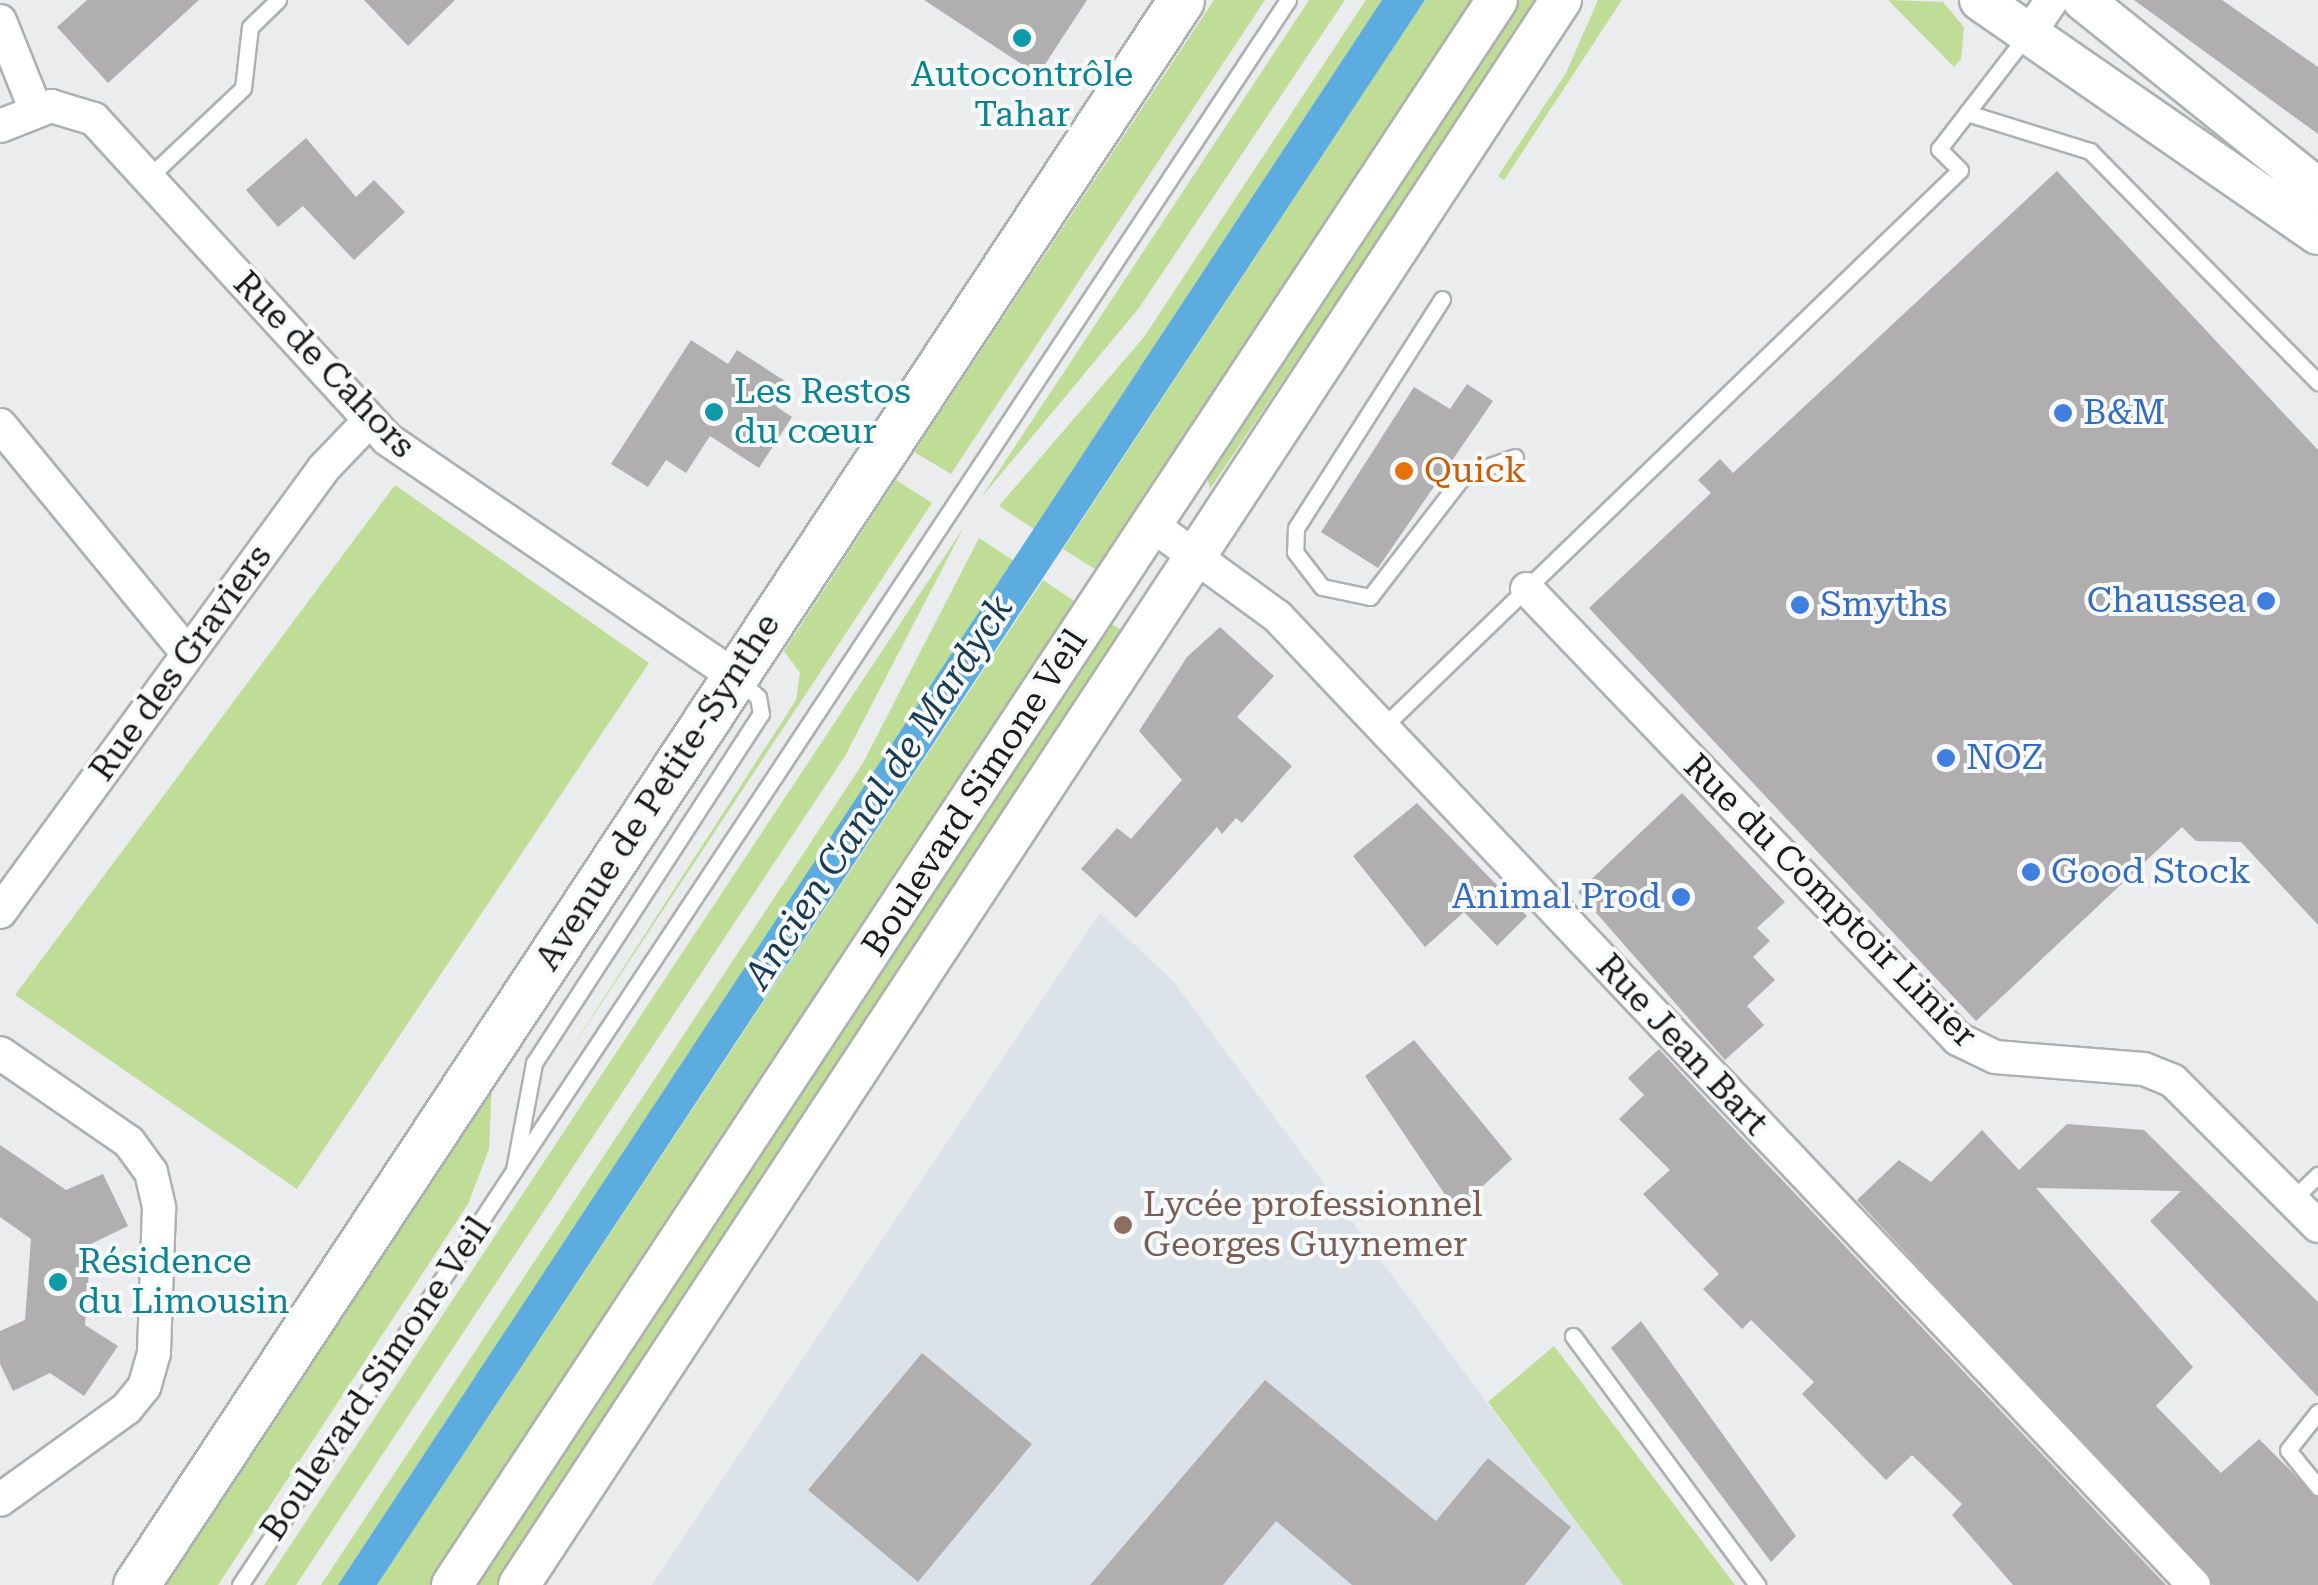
<!DOCTYPE html>
<meta charset="utf-8">
<style>
body{margin:0}
#map{position:relative;width:2318px;height:1585px;overflow:hidden;background:#eaecee;font-family:"Roboto Serif",serif}
div>[style]{position:absolute}
.built>*{inset:0;background:#dbe2ea}
.green>*{inset:0;background:#c0dd97}
.water>*{inset:0;background:#5cace0}
.building>*{inset:0;background:#b0aeaf}
.roads{filter:drop-shadow(2px 0 #aeb0b1) drop-shadow(-2px 0 #aeb0b1) drop-shadow(0 2px #aeb0b1) drop-shadow(0 -2px #aeb0b1)}
.service>*{height:15px;margin:-7.5px;padding:0 7.5px;transform-origin:7.5px;border-radius:7.5px;background:#fff}
.minor>*{height:32px;margin:-16px;padding:0 16px;transform-origin:16px;border-radius:16px;background:#fff}
.tertiary>*{height:40px;margin:-20px;padding:0 20px;transform-origin:20px;border-radius:20px;background:#fff}
.secondary>*{height:45px;margin:-22.5px;padding:0 22.5px;transform-origin:22.5px;border-radius:22.5px;background:#fff}
.dots>*{width:28px;height:28px;translate:-50% -50%;box-sizing:border-box;border:5px solid #f7f9fb;border-radius:50%}
span{translate:-50% -50%;white-space:nowrap;text-align:center;line-height:1.15;-webkit-text-stroke:8px #f7f9fb;paint-order:stroke}
.culture-label{font-size:35px;color:#0d838f}
.left{translate:0 -50%;text-align:left}
.street-label{font-size:35px;color:#1a1b1b}
.shop-label{font-size:35px;color:#366cbe}
.right{translate:-100% -50%;text-align:right}
.food-label{font-size:35px;color:#c56008}
.education-label{font-size:35px;color:#785e54}
.water-label{font-size:38px;color:#193c52;font-style:italic}
</style>
<div id="map">
<div class="built">
<div style="clip-path:polygon(1100px 913px,1172px 980px,1623px 1585px,652px 1585px)"></div>
</div>
<div class="green">
<div style="clip-path:polygon(1214px 0,1265px 0,951px 474px,914px 452px)"></div>
<div style="clip-path:polygon(1309px 0,1345px 0,1139px 308px,981px 498px)"></div>
<div style="clip-path:polygon(1366px 0,1382px 0,1034px 529px,999px 506px,1144px 337px)"></div>
<div style="clip-path:polygon(1425px 0,1473px 0,1098px 571px,1063px 549px)"></div>
<div style="clip-path:polygon(1519px 0,1540px 0,1210px 489px,1207px 476px)"></div>
<div style="clip-path:polygon(1598px 0,1622px 0,1504px 180px,1498px 176px,1566px 73px)"></div>
<div style="clip-path:polygon(1888px 0,1943px 2px,1964px 27px,1961px 59px,1954px 67px)"></div>
<div style="clip-path:polygon(896px 480px,932px 503px,562px 1063px,796px 700px,800px 673px,784px 651px)"></div>
<div style="clip-path:polygon(395px 485px,649px 663px,297px 1189px,15px 995px)"></div>
<div style="clip-path:polygon(964px 527px,845px 756px,296px 1585px,264px 1585px)"></div>
<div style="clip-path:polygon(979px 538px,1014px 561px,338px 1585px,321px 1585px,863px 763px)"></div>
<div style="clip-path:polygon(1043px 580px,1080px 605px,430px 1585px,377px 1585px)"></div>
<div style="clip-path:polygon(1110px 623px,1126px 633px,497px 1585px,476px 1585px)"></div>
<div style="clip-path:polygon(492px 1082px,489px 1149px,468px 1204px,218px 1585px,160px 1585px)"></div>
<div style="clip-path:polygon(1554px 1346px,1735px 1585px,1623px 1585px,1488px 1402px)"></div>
</div>
<div class="water">
<div style="clip-path:polygon(1382px 0,1425px 0,377px 1585px,338px 1585px)"></div>
</div>
<div class="building">
<div style="clip-path:polygon(87px 0,199px 0,108px 83px,57px 27px)"></div>
<div style="clip-path:polygon(364px 0,455px 0,408px 46px)"></div>
<div style="clip-path:polygon(924px 0,1087px 0,1038px 75px)"></div>
<div style="clip-path:polygon(2134px 0,2222px 0,2318px 67px,2318px 134px)"></div>
<div style="clip-path:polygon(306px 138px,356px 197px,374px 180px,405px 212px,354px 260px,303px 206px,278px 227px,246px 190px)"></div>
<div style="clip-path:polygon(2057px 171px,2318px 450px,2318px 925px,2241px 842px,2196px 841px,2182px 827px,1976px 1021px,1589px 608px,1711px 493px,1698px 480px,1720px 459px,1733px 473px)"></div>
<div style="clip-path:polygon(691px 340px,728px 364px,737px 350px,791px 385px,777px 407px,792px 417px,759px 468px,710px 436px,686px 473px,666px 460px,648px 487px,611px 464px)"></div>
<div style="clip-path:polygon(1467px 384px,1493px 401px,1378px 568px,1321px 532px,1414px 387px,1450px 409px)"></div>
<div style="clip-path:polygon(1220px 627px,1274px 676px,1237px 717px,1292px 766px,1242px 823px,1236px 818px,1222px 834px,1217px 827px,1136px 918px,1081px 869px,1117px 828px,1131px 839px,1182px 780px,1139px 731px,1187px 657px)"></div>
<div style="clip-path:polygon(1682px 793px,1785px 902px,1757px 928px,1770px 941px,1753px 957px,1775px 980px,1747px 1006px,1764px 1025px,1725px 1060px,1578px 892px)"></div>
<div style="clip-path:polygon(1417px 803px,1527px 916px,1497px 946px,1464px 912px,1425px 947px,1353px 856px)"></div>
<div style="clip-path:polygon(1414px 1040px,1512px 1159px,1456px 1211px,1365px 1076px)"></div>
<div style="clip-path:polygon(1659px 1049px,1695px 1088px,2166px 1585px,2013px 1585px,1952px 1515px,1962px 1504px,1912px 1455px,1886px 1480px,1802px 1394px,1814px 1382px,1751px 1320px,1742px 1329px,1703px 1289px,1719px 1274px,1643px 1194px,1670px 1170px,1619px 1119px,1644px 1095px,1628px 1078px)"></div>
<div style="clip-path:polygon(2067px 1124px,2144px 1130px,2318px 1302px,2318px 1397px,2150px 1221px,2181px 1191px,2036px 1188px,2193px 1367px,2156px 1406px,2221px 1473px,2259px 1439px,2318px 1498px,2318px 1585px,2213px 1585px,1857px 1200px,1899px 1160px,1931px 1182px,1982px 1130px,2019px 1170px)"></div>
<div style="clip-path:polygon(0 1145px,66px 1190px,103px 1174px,128px 1226px,91px 1244px,85px 1325px,118px 1346px,84px 1396px,50px 1373px,13px 1391px,0 1364px,0 1331px,25px 1320px,31px 1239px,0 1217px)"></div>
<div style="clip-path:polygon(1641px 1321px,1796px 1536px,1771px 1562px,1611px 1348px)"></div>
<div style="clip-path:polygon(922px 1353px,1032px 1444px,918px 1582px,808px 1490px)"></div>
<div style="clip-path:polygon(1265px 1380px,1436px 1521px,1488px 1458px,1571px 1527px,1525px 1585px,1352px 1585px,1276px 1521px,1223px 1585px,1090px 1585px)"></div>
</div>
<div class="roads">
<div class="service">
<div style="left:1967px;top:113px;width:129px;rotate:17.2deg"></div>
<div style="left:2090px;top:151px;width:325px;rotate:45.4deg"></div>
<div style="left:149px;top:177px;width:129px;rotate:-43.4deg"></div>
<div style="left:243px;top:88px;width:61px;rotate:-83.5deg"></div>
<div style="left:250px;top:27px;width:39px;rotate:-44deg"></div>
<div style="left:1442px;top:299px;width:272px;rotate:122.5deg"></div>
<div style="left:1296px;top:528px;width:24px;rotate:92deg"></div>
<div style="left:1295px;top:552px;width:44px;rotate:52.4deg"></div>
<div style="left:1322px;top:587px;width:49px;rotate:11.8deg"></div>
<div style="left:1370px;top:597px;width:154px;rotate:-52.4deg"></div>
<div style="left:1464px;top:475px;width:54px;rotate:-19.4deg"></div>
<div style="left:1382px;top:728px;width:803px;rotate:-43.99deg"></div>
<div style="left:1960px;top:170px;width:30px;rotate:-135deg"></div>
<div style="left:1939px;top:149px;width:143px;rotate:-52.4deg"></div>
<div style="left:514px;top:1170px;width:109px;rotate:-79.4deg"></div>
<div style="left:534px;top:1063px;width:416px;rotate:-57deg"></div>
<div style="left:761px;top:714px;width:17px;rotate:-100deg"></div>
<div style="left:758px;top:697px;width:28px;rotate:-138deg"></div>
<div style="left:2293px;top:1199px;width:35px;rotate:-44deg"></div>
<div style="left:1573px;top:1336px;width:310px;rotate:53.5deg"></div>
<div style="left:2318px;top:1412px;width:48px;rotate:128.3deg"></div>
<div style="left:2288px;top:1450px;width:48px;rotate:51deg"></div>
<div style="left:240px;top:1585px;width:1900px;rotate:-56.53deg"></div>
</div>
<div class="minor">
<div style="left:0;top:21px;width:94px;rotate:68.1deg"></div>
<div style="left:2029px;top:33px;width:40px;rotate:-55.1deg"></div>
<div style="left:0;top:126px;width:55px;rotate:-21.4deg"></div>
<div style="left:51px;top:106px;width:45px;rotate:16.8deg"></div>
<div style="left:94px;top:119px;width:434px;rotate:47.5deg"></div>
<div style="left:387px;top:439px;width:421px;rotate:34.3deg"></div>
<div style="left:0;top:425px;width:296px;rotate:50.6deg"></div>
<div style="left:1152px;top:525px;width:155px;rotate:36.1deg"></div>
<div style="left:1277px;top:616px;width:1334px;rotate:46.58deg"></div>
<div style="left:1527px;top:589px;width:623px;rotate:46.24deg"></div>
<div style="left:1958px;top:1039px;width:41px;rotate:25.9deg"></div>
<div style="left:1995px;top:1057px;width:149px;rotate:4.6deg"></div>
<div style="left:2144px;top:1069px;width:31px;rotate:22deg"></div>
<div style="left:2173px;top:1081px;width:205px;rotate:45deg"></div>
<div style="left:0;top:912px;width:550px;rotate:-53.88deg"></div>
<div style="left:324px;top:468px;width:65px;rotate:-46.2deg"></div>
<div style="left:0;top:1053px;width:157px;rotate:34.6deg"></div>
<div style="left:129px;top:1142px;width:37px;rotate:54deg"></div>
<div style="left:151px;top:1172px;width:37px;rotate:77deg"></div>
<div style="left:159px;top:1208px;width:145px;rotate:92deg"></div>
<div style="left:154px;top:1353px;width:35px;rotate:106deg"></div>
<div style="left:144px;top:1387px;width:28px;rotate:129deg"></div>
<div style="left:126px;top:1409px;width:155px;rotate:144.2deg"></div>
</div>
<div class="tertiary">
<div style="left:1980px;top:0;width:411px;rotate:34.7deg"></div>
<div style="left:2083px;top:0;width:302px;rotate:38.8deg"></div>
<div style="left:452px;top:1585px;width:1898px;rotate:-56.6deg"></div>
<div style="left:519px;top:1585px;width:1897px;rotate:-56.68deg"></div>
</div>
<div class="secondary">
<div style="left:136px;top:1585px;width:1898px;rotate:-56.6deg"></div>
</div>
</div>
<div class="dots">
<div style="left:1022px;top:38px;background:#0f9aa8"></div>
<div style="left:714px;top:412px;background:#0f9aa8"></div>
<div style="left:2063px;top:413px;background:#3f7fe0"></div>
<div style="left:1404px;top:471px;background:#e8710a"></div>
<div style="left:2266px;top:601px;background:#3f7fe0"></div>
<div style="left:1800px;top:605px;background:#3f7fe0"></div>
<div style="left:1946px;top:758px;background:#3f7fe0"></div>
<div style="left:2031px;top:872px;background:#3f7fe0"></div>
<div style="left:1681px;top:897px;background:#3f7fe0"></div>
<div style="left:1123px;top:1225px;background:#8d6e63"></div>
<div style="left:58px;top:1282px;background:#0f9aa8"></div>
</div>
<div class="culture-label">
<span style="left:1022px;top:95px">Autocontrôle<br>Tahar</span>
<span class="left" style="left:734px;top:412px">Les Restos<br>du cœur</span>
<span class="left" style="left:78px;top:1282px">Résidence<br>du Limousin</span>
</div>
<div class="street-label">
<span style="left:324px;top:365px;rotate:46deg">Rue de Cahors</span>
<span style="left:181px;top:663px;rotate:-54deg">Rue des Graviers</span>
<span style="left:658px;top:792px;rotate:-57deg">Avenue de Petite-Synthe</span>
<span style="left:975px;top:793px;rotate:-57deg">Boulevard Simone Veil</span>
<span style="left:1830px;top:901px;rotate:45deg">Rue du Comptoir Linier</span>
<span style="left:1682px;top:1045px;rotate:47deg">Rue Jean Bart</span>
<span style="left:376px;top:1379px;rotate:-56deg">Boulevard Simone Veil</span>
</div>
<div class="shop-label">
<span class="left" style="left:2083px;top:413px">B&amp;M</span>
<span class="right" style="left:2246px;top:601px">Chaussea</span>
<span class="left" style="left:1820px;top:605px">Smyths</span>
<span class="left" style="left:1966px;top:758px">NOZ</span>
<span class="left" style="left:2051px;top:872px">Good Stock</span>
<span class="right" style="left:1661px;top:897px">Animal Prod</span>
</div>
<div class="food-label">
<span class="left" style="left:1424px;top:471px">Quick</span>
</div>
<div class="education-label">
<span class="left" style="left:1143px;top:1225px">Lycée professionnel<br>Georges Guynemer</span>
</div>
<div class="water-label">
<span style="left:879px;top:792px;rotate:-57deg">Ancien Canal de Mardyck</span>
</div>
</div>
